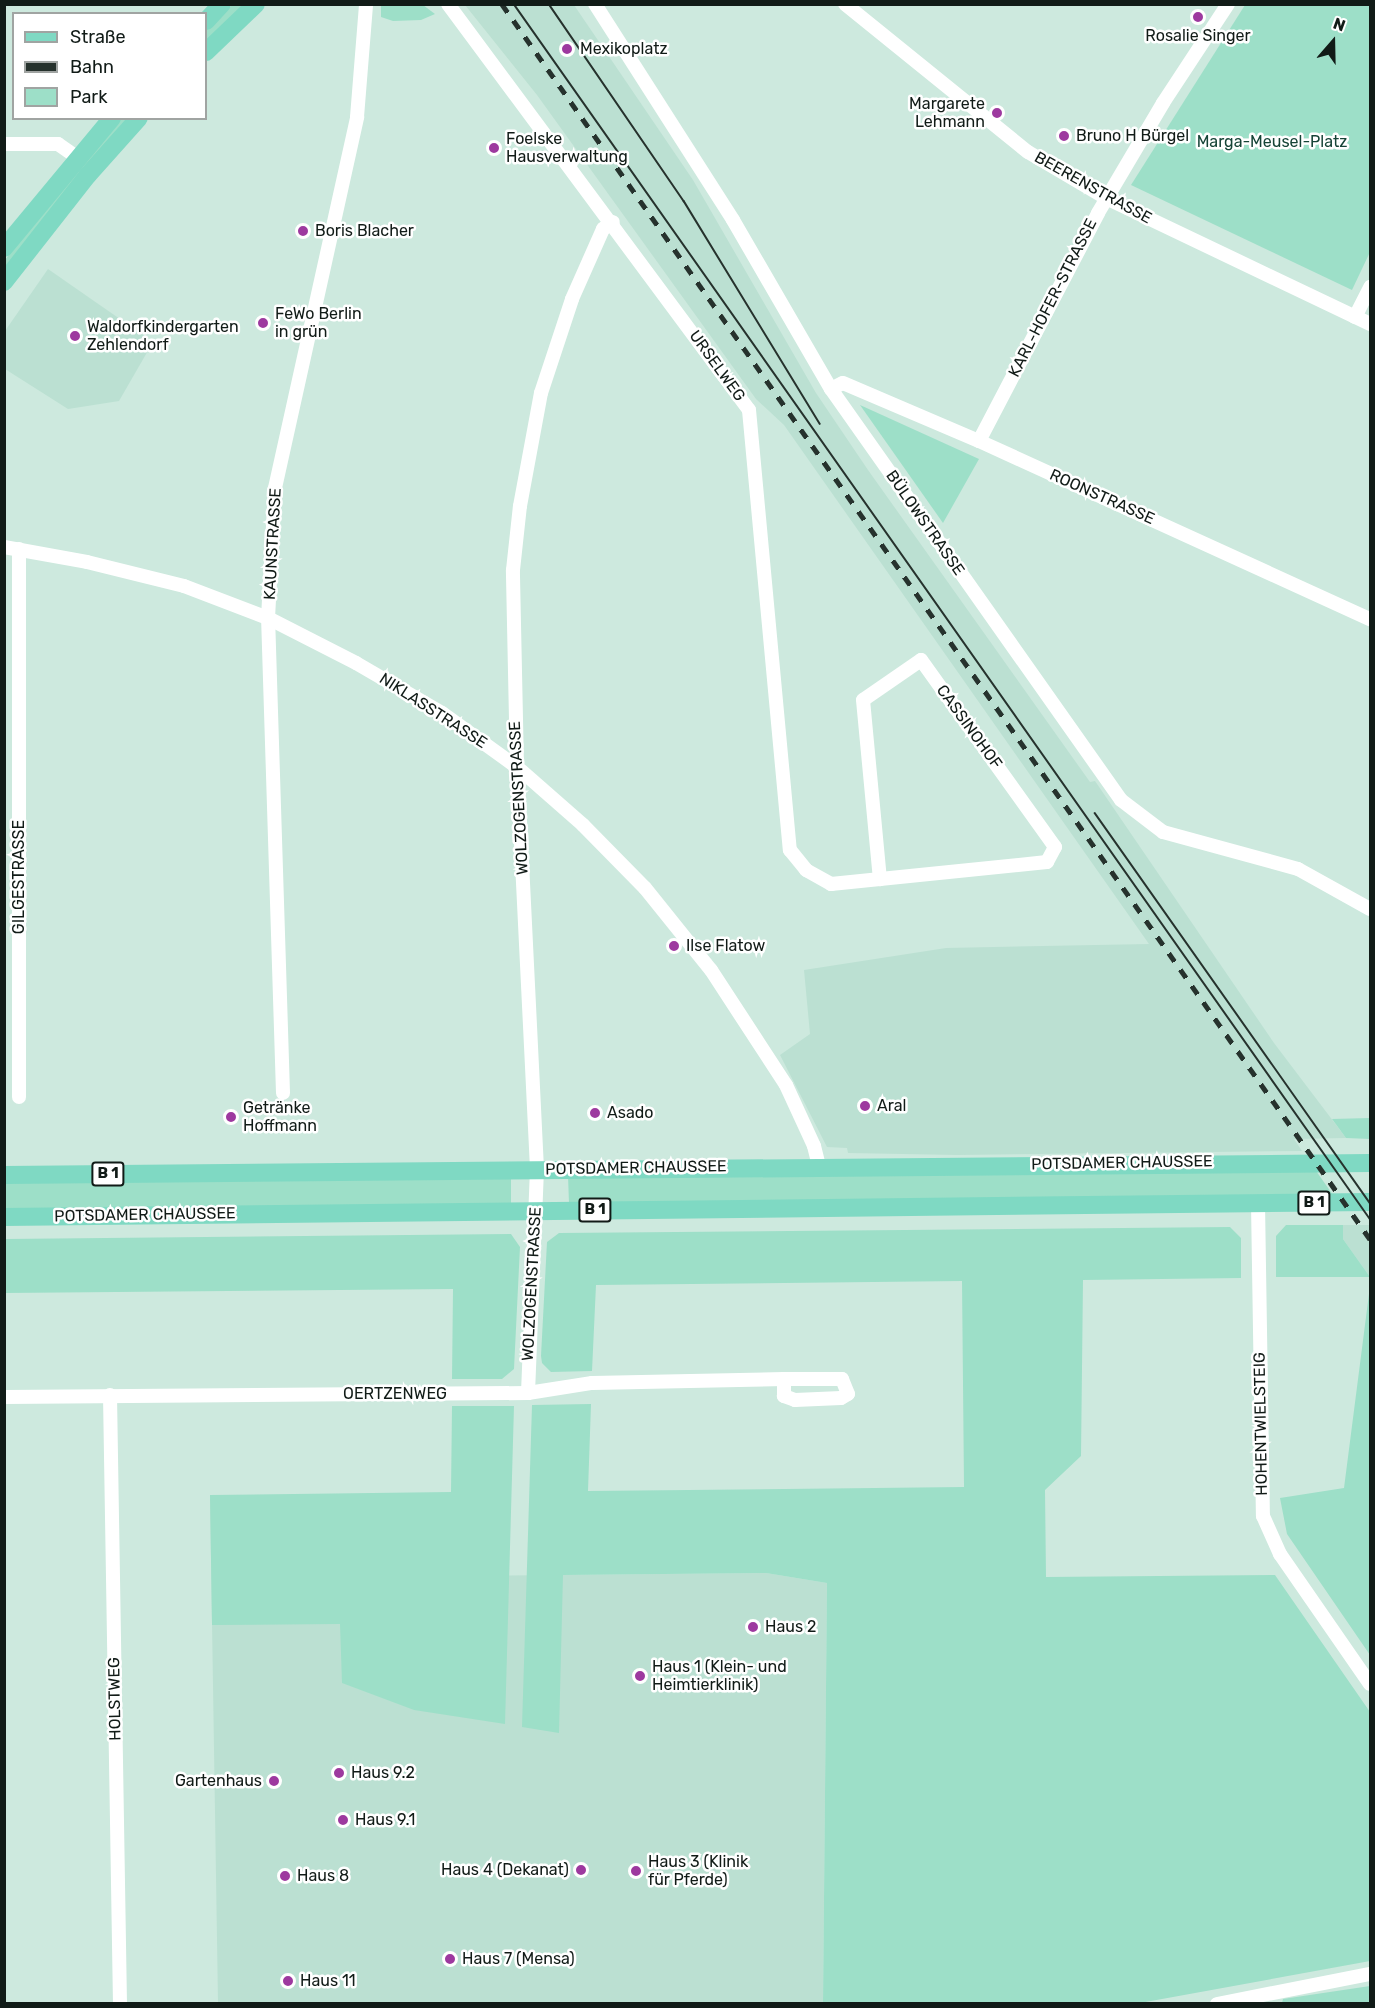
<!DOCTYPE html>
<meta charset="utf-8">
<style>
body{margin:0}
#map{position:relative;width:1375px;height:2008px;overflow:hidden;background:#cde9de;font-family:Rubik,sans-serif}
div>[style]{position:absolute}
.built>*{inset:0;background:#bbe0d2}
.green>*{inset:0;background:#9ddfc8}
.minor>*{height:14px;margin:-7px;padding:0 7px;transform-origin:7px;border-radius:7px;background:#fff}
.major>*{height:18px;margin:-9px;padding:0 9px;transform-origin:9px;border-radius:9px;background:#7fd9c3}
.tram>*{height:1.5px;margin:-0.75px;padding:0 0.75px;transform-origin:0.75px;border-radius:0.75px;background:#26322d}
.rail>*{height:4.5px;margin-top:-2.25px;transform-origin:0;background:repeating-linear-gradient(90deg,#26322d 0 10px,transparent 0 20px)}
.dots>*{width:16px;height:16px;translate:-50% -50%;box-sizing:border-box;border:3px solid #fff;border-radius:50%}
span{translate:-50% -50%;white-space:nowrap;text-align:center;line-height:1.15;-webkit-text-stroke:5px #fff;paint-order:stroke}
.shield-label span{padding:2px 4px;background:#fff;border:2px solid;border-radius:4px;-webkit-text-stroke-width:0}
.shield-label{font-size:15px;color:#111b17;font-weight:700}
.poi-label{font-size:16px;color:#111b17}
.left{translate:0 -50%;text-align:left}
.right{translate:-100% -50%;text-align:right}
.park-label{font-size:16px;color:#164437}
.street-label{font-size:16px;color:#111b17}
.frame{position:absolute;inset:0;border:6px solid #111b17;pointer-events:none}
.legend{position:absolute;left:12px;top:12px;width:195px;height:108px;box-sizing:border-box;background:#fff;border:2px solid #a0a4a2;margin:0;padding:8px 10px;list-style:none;font-size:18px;color:#111b17}
.legend li{display:flex;align-items:center;gap:12px;height:30px}
.legend b{width:30px;border:2px solid #a0a4a2}
.north{position:absolute;left:1303px;top:12px;width:60px;height:60px;-webkit-text-stroke:4px #fff;paint-order:stroke;rotate:20deg;font-size:16px;font-weight:700;line-height:24px;text-align:center;color:#111b17}
.north::after{content:'';display:block;margin:auto;width:21px;height:27px;background:#111b17;clip-path:polygon(50% 0,100% 100%,50% 72%,0 100%)}
</style>
<div id="map">
<div class="built">
<div style="clip-path:polygon(465px 5px,574px 5px,693px 180px,816px 393px,868px 470px,1090px 782px,1095px 781px,1274px 1043px,1346px 1138px,1294px 1139px,1302px 1151px,957px 1155px,848px 1153px,847px 1148px,827px 1147px,780px 1055px,810px 1034px,804px 970px,946px 948px,1149px 944px,784px 425px,756px 399px,537px 95px)"></div>
<div style="clip-path:polygon(48px 269px,153px 342px,119px 401px,68px 409px,5px 369px,5px 331px)"></div>
<div style="clip-path:polygon(1343px 1225px,1370px 1225px,1370px 1277px,1343px 1239px)"></div>
<div style="clip-path:polygon(210px 1495px,451px 1576px,766px 1573px,827px 1583px,823px 2003px,218px 2003px)"></div>
</div>
<div class="green">
<div style="clip-path:polygon(232px 5px,247px 5px,206px 42px,206px 30px)"></div>
<div style="clip-path:polygon(381px 5px,423px 5px,435px 14px,421px 20px,393px 21px,381px 17px)"></div>
<div style="clip-path:polygon(1245px 5px,1370px 5px,1370px 252px,1352px 290px,1131px 185px)"></div>
<div style="clip-path:polygon(120px 119px,129px 119px,5px 273px,5px 260px,21px 238px)"></div>
<div style="clip-path:polygon(860px 405px,979px 459px,943px 523px)"></div>
<div style="clip-path:polygon(1370px 1118px,1370px 1139px,1346px 1138px,1332px 1119px)"></div>
<div style="clip-path:polygon(1314px 1168px,1333px 1195px,569px 1203px,568px 1176px)"></div>
<div style="clip-path:polygon(511px 1177px,511px 1204px,5px 1209px,4px 1183px)"></div>
<div style="clip-path:polygon(1286px 1225px,1343px 1225px,1343px 1239px,1370px 1277px,1276px 1277px,1276px 1236px)"></div>
<div style="clip-path:polygon(1230px 1227px,1241px 1238px,1241px 1278px,1083px 1280px,1081px 1456px,1045px 1490px,1046px 1577px,1275px 1575px,1370px 1712px,1370px 1961px,1140px 2003px,823px 2003px,827px 1583px,766px 1573px,563px 1575px,559px 1733px,522px 1727px,532px 1405px,591px 1404px,588px 1491px,964px 1487px,962px 1281px,596px 1285px,592px 1371px,551px 1372px,542px 1363px,541px 1356px,547px 1242px,559px 1233px)"></div>
<div style="clip-path:polygon(511px 1234px,520px 1247px,514px 1369px,502px 1379px,452px 1379px,453px 1289px,5px 1293px,5px 1239px)"></div>
<div style="clip-path:polygon(1370px 1286px,1370px 1655px,1287px 1534px,1280px 1498px,1344px 1488px)"></div>
<div style="clip-path:polygon(452px 1406px,514px 1406px,505px 1724px,414px 1710px,342px 1683px,340px 1624px,212px 1625px,210px 1495px,451px 1492px)"></div>
<div style="clip-path:polygon(1370px 1986px,1370px 2003px,1282px 2003px,1283px 1999px)"></div>
</div>
<div class="minor">
<div style="left:448px;top:4px;width:505px;rotate:53.45deg"></div>
<div style="left:749px;top:410px;width:442px;rotate:84.7deg"></div>
<div style="left:790px;top:850px;width:26px;rotate:51deg"></div>
<div style="left:806px;top:870px;width:29px;rotate:29deg"></div>
<div style="left:831px;top:884px;width:217px;rotate:-5.8deg"></div>
<div style="left:1047px;top:862px;width:17px;rotate:-62deg"></div>
<div style="left:1055px;top:847px;width:230px;rotate:-125.6deg"></div>
<div style="left:921px;top:660px;width:70px;rotate:145.4deg"></div>
<div style="left:863px;top:700px;width:180px;rotate:84.6deg"></div>
<div style="left:595px;top:4px;width:256px;rotate:57.4deg"></div>
<div style="left:733px;top:220px;width:195px;rotate:59.9deg"></div>
<div style="left:831px;top:389px;width:503px;rotate:54.79deg"></div>
<div style="left:1121px;top:800px;width:53px;rotate:37.3deg"></div>
<div style="left:1163px;top:832px;width:140px;rotate:15.3deg"></div>
<div style="left:1298px;top:869px;width:82px;rotate:29.1deg"></div>
<div style="left:845px;top:4px;width:235px;rotate:39deg"></div>
<div style="left:1028px;top:152px;width:91px;rotate:30.5deg"></div>
<div style="left:1106px;top:198px;width:293px;rotate:25.5deg"></div>
<div style="left:4px;top:144px;width:54px"></div>
<div style="left:58px;top:144px;width:24px;rotate:35deg"></div>
<div style="left:1355px;top:317px;width:34px;rotate:-63deg"></div>
<div style="left:831px;top:389px;width:13px;rotate:-27deg"></div>
<div style="left:843px;top:383px;width:148px;rotate:23.1deg"></div>
<div style="left:979px;top:441px;width:430px;rotate:24.5deg"></div>
<div style="left:979px;top:441px;width:257px;rotate:-62.4deg"></div>
<div style="left:1098px;top:213px;width:128px;rotate:-59.4deg"></div>
<div style="left:1163px;top:103px;width:118px;rotate:-56.7deg"></div>
<div style="left:4px;top:547px;width:84px;rotate:10.2deg"></div>
<div style="left:87px;top:562px;width:100px;rotate:13.9deg"></div>
<div style="left:184px;top:586px;width:90px;rotate:20.9deg"></div>
<div style="left:268px;top:618px;width:99px;rotate:27.1deg"></div>
<div style="left:356px;top:663px;width:99px;rotate:30.2deg"></div>
<div style="left:442px;top:713px;width:92px;rotate:35.8deg"></div>
<div style="left:517px;top:767px;width:88px;rotate:41.3deg"></div>
<div style="left:583px;top:825px;width:88px;rotate:45.5deg"></div>
<div style="left:645px;top:888px;width:105px;rotate:51.2deg"></div>
<div style="left:711px;top:970px;width:137px;rotate:56.9deg"></div>
<div style="left:786px;top:1085px;width:67px;rotate:65.3deg"></div>
<div style="left:814px;top:1146px;width:21px;rotate:76deg"></div>
<div style="left:19px;top:549px;width:548px;rotate:90deg"></div>
<div style="left:283px;top:1093px;width:475px;rotate:-91.8deg"></div>
<div style="left:268px;top:618px;width:130px;rotate:-86.9deg"></div>
<div style="left:275px;top:488px;width:380px;rotate:-77.5deg"></div>
<div style="left:357px;top:117px;width:113px;rotate:-85.4deg"></div>
<div style="left:1258px;top:1203px;width:313px;rotate:89.1deg"></div>
<div style="left:1263px;top:1516px;width:42px;rotate:65.9deg"></div>
<div style="left:1280px;top:1554px;width:158px;rotate:55.3deg"></div>
<div style="left:528px;top:1393px;width:224px;rotate:-87.7deg"></div>
<div style="left:537px;top:1169px;width:402px;rotate:-92.8deg"></div>
<div style="left:517px;top:767px;width:197px;rotate:-91.2deg"></div>
<div style="left:513px;top:570px;width:64px;rotate:-83.8deg"></div>
<div style="left:520px;top:506px;width:115px;rotate:-79.5deg"></div>
<div style="left:541px;top:393px;width:99px;rotate:-71.7deg"></div>
<div style="left:572px;top:299px;width:77px;rotate:-66.1deg"></div>
<div style="left:603px;top:229px;width:12px;rotate:-35deg"></div>
<div style="left:110px;top:1395px;width:609px;rotate:89.06deg"></div>
<div style="left:4px;top:1397px;width:524px;rotate:-0.44deg"></div>
<div style="left:528px;top:1393px;width:65px;rotate:-8.9deg"></div>
<div style="left:592px;top:1383px;width:192px;rotate:-1.2deg"></div>
<div style="left:784px;top:1379px;width:58px"></div>
<div style="left:842px;top:1379px;width:16px;rotate:68deg"></div>
<div style="left:848px;top:1394px;width:8px;rotate:150deg"></div>
<div style="left:841px;top:1398px;width:46px;rotate:177.5deg"></div>
<div style="left:795px;top:1400px;width:12px;rotate:-160deg"></div>
<div style="left:784px;top:1396px;width:17px;rotate:-90deg"></div>
<div style="left:1217px;top:2004px;width:156px;rotate:-11.1deg"></div>
</div>
<div class="major">
<div style="left:206px;top:21px;width:23px;rotate:-47deg"></div>
<div style="left:206px;top:52px;width:69px;rotate:-43.8deg"></div>
<div style="left:4px;top:248px;width:169px;rotate:-50.3deg"></div>
<div style="left:4px;top:282px;width:136px;rotate:-51.9deg"></div>
<div style="left:88px;top:175px;width:76px;rotate:-48.2deg"></div>
<div style="left:4px;top:1175px;width:1366px;rotate:-0.5deg"></div>
<div style="left:4px;top:1217px;width:1366px;rotate:-0.63deg"></div>
</div>
<div class="tram">
<div style="left:514px;top:4px;width:1486px;rotate:54.83deg"></div>
<div style="left:549px;top:4px;width:239px;rotate:55.6deg"></div>
<div style="left:684px;top:201px;width:261px;rotate:58.6deg"></div>
<div style="left:1095px;top:813px;width:477px;rotate:54.8deg"></div>
</div>
<div class="rail">
<div style="left:502px;top:4px;width:1510px;rotate:54.9deg"></div>
</div>
<div class="dots">
<div style="left:1198px;top:17px;background:#9d399f"></div>
<div style="left:567px;top:49px;background:#9d399f"></div>
<div style="left:997px;top:113px;background:#9d399f"></div>
<div style="left:1064px;top:136px;background:#9d399f"></div>
<div style="left:494px;top:148px;background:#9d399f"></div>
<div style="left:303px;top:231px;background:#9d399f"></div>
<div style="left:263px;top:323px;background:#9d399f"></div>
<div style="left:75px;top:336px;background:#9d399f"></div>
<div style="left:674px;top:946px;background:#9d399f"></div>
<div style="left:865px;top:1106px;background:#9d399f"></div>
<div style="left:595px;top:1113px;background:#9d399f"></div>
<div style="left:231px;top:1117px;background:#9d399f"></div>
<div style="left:753px;top:1627px;background:#9d399f"></div>
<div style="left:640px;top:1676px;background:#9d399f"></div>
<div style="left:339px;top:1773px;background:#9d399f"></div>
<div style="left:274px;top:1781px;background:#9d399f"></div>
<div style="left:343px;top:1820px;background:#9d399f"></div>
<div style="left:581px;top:1870px;background:#9d399f"></div>
<div style="left:636px;top:1871px;background:#9d399f"></div>
<div style="left:285px;top:1876px;background:#9d399f"></div>
<div style="left:450px;top:1959px;background:#9d399f"></div>
<div style="left:288px;top:1981px;background:#9d399f"></div>
</div>
<div class="shield-label">
<span style="left:108px;top:1174px">B 1</span>
<span style="left:1314px;top:1203px">B 1</span>
<span style="left:595px;top:1210px">B 1</span>
</div>
<div class="poi-label">
<span style="left:1198px;top:36px">Rosalie Singer</span>
<span class="left" style="left:580px;top:49px">Mexikoplatz</span>
<span class="right" style="left:985px;top:113px">Margarete<br>Lehmann</span>
<span class="left" style="left:1076px;top:136px">Bruno H Bürgel</span>
<span class="left" style="left:506px;top:148px">Foelske<br>Hausverwaltung</span>
<span class="left" style="left:315px;top:231px">Boris Blacher</span>
<span class="left" style="left:275px;top:323px">FeWo Berlin<br>in grün</span>
<span class="left" style="left:87px;top:336px">Waldorfkindergarten<br>Zehlendorf</span>
<span class="left" style="left:686px;top:946px">Ilse Flatow</span>
<span class="left" style="left:877px;top:1106px">Aral</span>
<span class="left" style="left:243px;top:1117px">Getränke<br>Hoffmann</span>
<span class="left" style="left:607px;top:1113px">Asado</span>
<span class="left" style="left:765px;top:1627px">Haus 2</span>
<span class="left" style="left:652px;top:1676px">Haus 1 (Klein- und<br>Heimtierklinik)</span>
<span class="left" style="left:351px;top:1773px">Haus 9.2</span>
<span class="right" style="left:262px;top:1781px">Gartenhaus</span>
<span class="left" style="left:355px;top:1820px">Haus 9.1</span>
<span class="left" style="left:648px;top:1871px">Haus 3 (Klinik<br>für Pferde)</span>
<span class="right" style="left:569px;top:1870px">Haus 4 (Dekanat)</span>
<span class="left" style="left:297px;top:1876px">Haus 8</span>
<span class="left" style="left:462px;top:1959px">Haus 7 (Mensa)</span>
<span class="left" style="left:300px;top:1981px">Haus 11</span>
</div>
<div class="park-label">
<span style="left:1272px;top:142px">Marga-Meusel-Platz</span>
</div>
<div class="street-label">
<span style="left:1093px;top:188px;rotate:29deg">BEERENSTRASSE</span>
<span style="left:1053px;top:298px;rotate:-63deg">KARL-HOFER-STRASSE</span>
<span style="left:717px;top:366px;rotate:54deg">URSELWEG</span>
<span style="left:1102px;top:497px;rotate:24deg">ROONSTRASSE</span>
<span style="left:925px;top:523px;rotate:55deg">BÜLOWSTRASSE</span>
<span style="left:273px;top:544px;rotate:-87deg">KAUNSTRASSE</span>
<span style="left:433px;top:711px;rotate:33deg">NIKLASSTRASSE</span>
<span style="left:969px;top:727px;rotate:54deg">CASSINOHOF</span>
<span style="left:519px;top:798px;rotate:-93deg">WOLZOGENSTRASSE</span>
<span style="left:19px;top:877px;rotate:-90deg">GILGESTRASSE</span>
<span style="left:1122px;top:1163px;rotate:-1deg">POTSDAMER CHAUSSEE</span>
<span style="left:636px;top:1168px;rotate:-1deg">POTSDAMER CHAUSSEE</span>
<span style="left:145px;top:1215px;rotate:-1deg">POTSDAMER CHAUSSEE</span>
<span style="left:532px;top:1284px;rotate:-87deg">WOLZOGENSTRASSE</span>
<span style="left:395px;top:1394px">OERTZENWEG</span>
<span style="left:1261px;top:1424px;rotate:-91deg">HOHENTWIELSTEIG</span>
<span style="left:115px;top:1699px;rotate:-91deg">HOLSTWEG</span>
</div>
<div class="frame"></div>
<ul class="legend">
<li><b style="height:8px;background:#7fd9c3"></b>Straße</li>
<li><b style="height:8px;background:#26322d"></b>Bahn</li>
<li><b style="height:16px;background:#9ddfc8"></b>Park</li>
</ul>
<div class="north">N</div>
</div>
